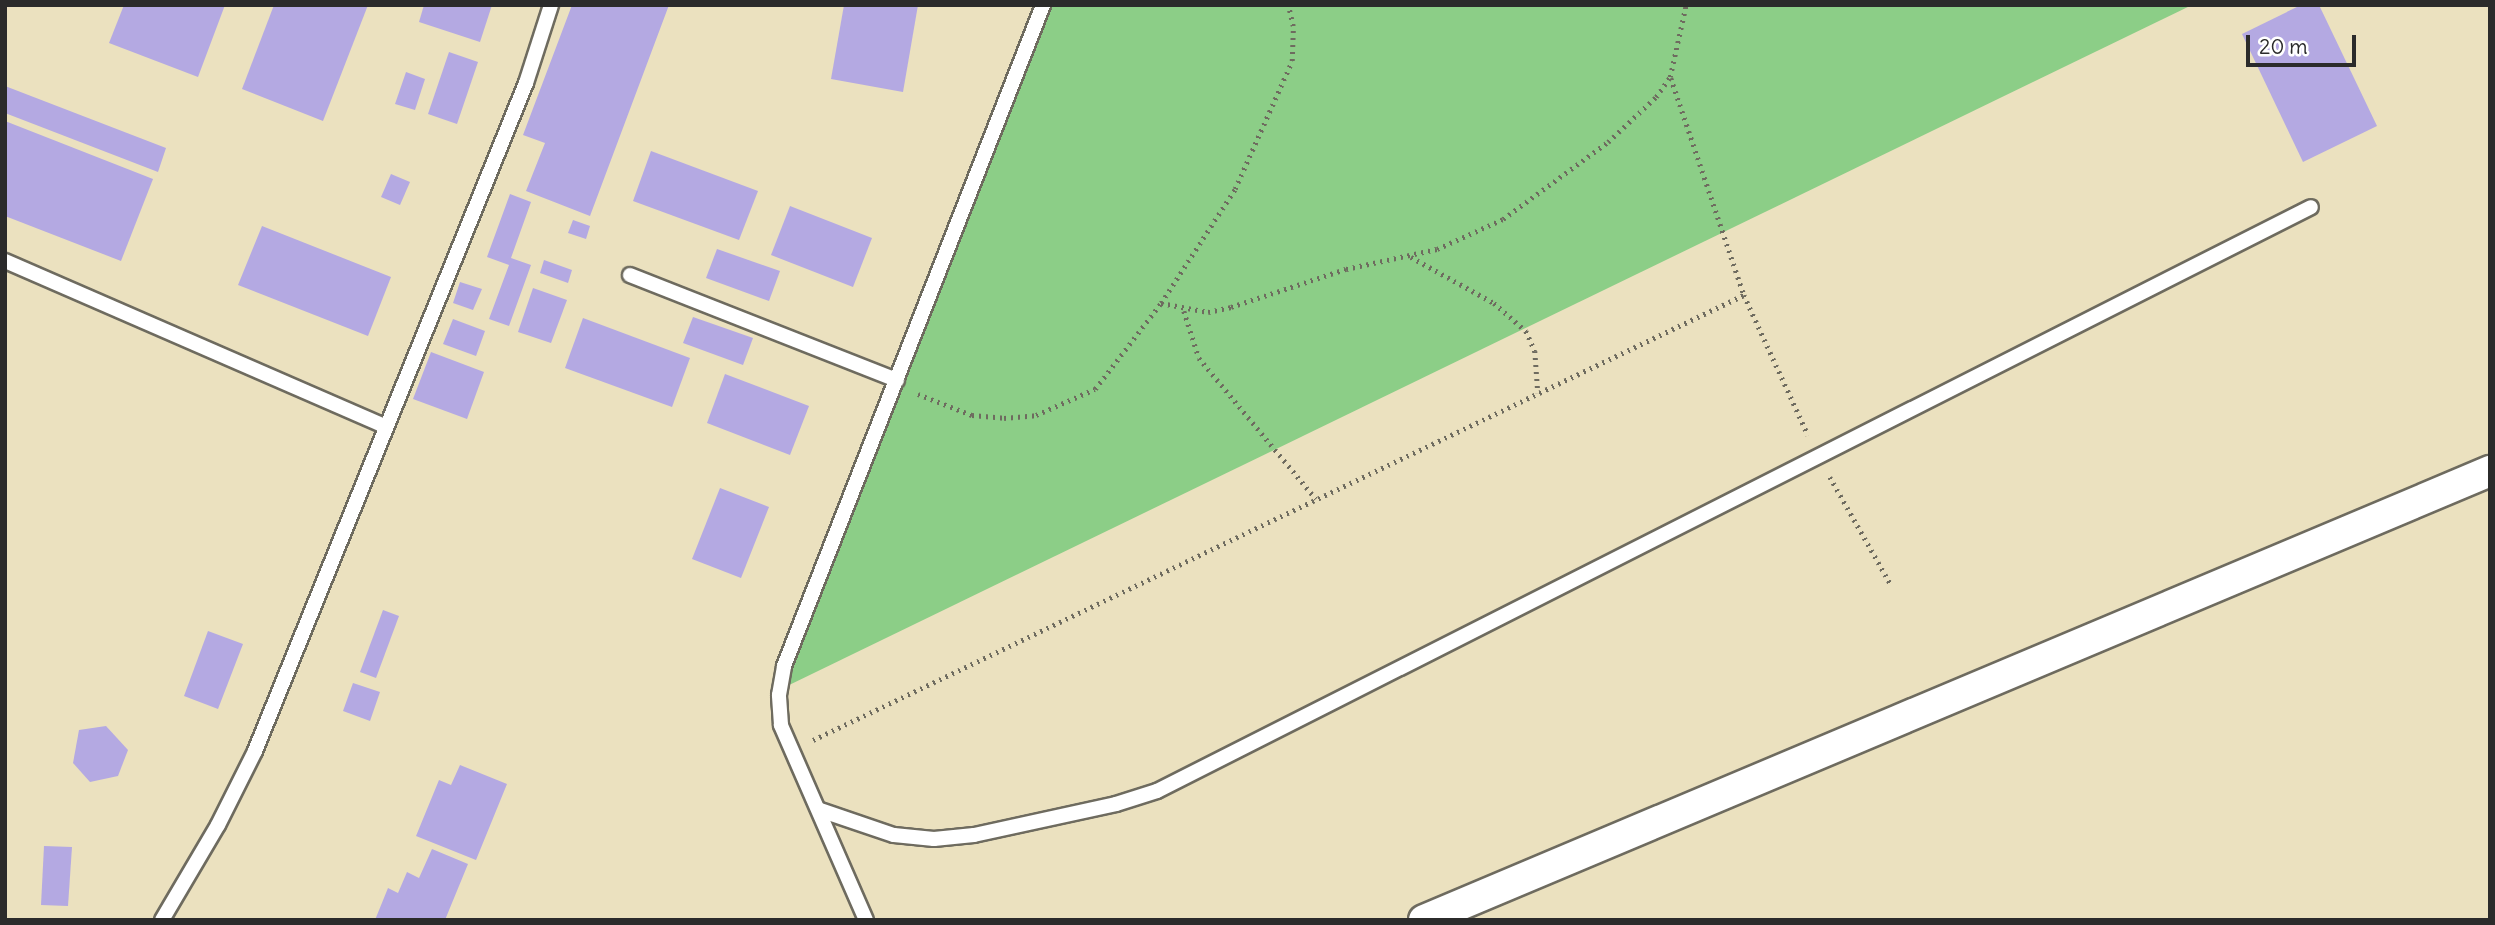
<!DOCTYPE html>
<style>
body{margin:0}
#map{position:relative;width:2495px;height:925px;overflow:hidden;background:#ebe1bf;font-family:Delius,sans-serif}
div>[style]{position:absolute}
.green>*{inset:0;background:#8cce87}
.building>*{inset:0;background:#b4a9e2}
.path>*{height:4.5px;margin-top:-2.25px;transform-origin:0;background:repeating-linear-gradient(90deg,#6e6b5f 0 2px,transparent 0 7px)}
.roads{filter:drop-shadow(2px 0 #6e6b5f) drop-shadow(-2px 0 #6e6b5f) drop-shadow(0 2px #6e6b5f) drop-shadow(0 -2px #6e6b5f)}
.service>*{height:14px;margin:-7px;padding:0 7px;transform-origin:7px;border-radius:7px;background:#fff}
.minor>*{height:30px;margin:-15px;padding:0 15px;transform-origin:15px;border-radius:15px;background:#fff}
span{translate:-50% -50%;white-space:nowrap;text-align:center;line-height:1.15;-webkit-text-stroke:6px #fff;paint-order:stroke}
.frame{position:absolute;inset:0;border:7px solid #2b2b2b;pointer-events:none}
.scale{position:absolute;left:2246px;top:35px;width:110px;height:32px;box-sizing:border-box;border:4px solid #2b2b2b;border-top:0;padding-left:9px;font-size:21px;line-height:24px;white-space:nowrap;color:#2b2b2b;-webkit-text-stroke:5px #fff;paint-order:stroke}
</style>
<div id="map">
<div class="green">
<div style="clip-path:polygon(1047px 5px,2192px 5px,783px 688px)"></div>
</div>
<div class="building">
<div style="clip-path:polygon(124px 5px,225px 5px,198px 77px,109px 43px)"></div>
<div style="clip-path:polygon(274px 5px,368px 5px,323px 121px,242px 89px)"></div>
<div style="clip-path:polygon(424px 5px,492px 5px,480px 42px,419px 22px)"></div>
<div style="clip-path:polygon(572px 5px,669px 5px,590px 216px,526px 191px,545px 143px,523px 135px)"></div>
<div style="clip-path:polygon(844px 5px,918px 5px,903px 92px,831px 79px)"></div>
<div style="clip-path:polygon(2301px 5px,2319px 5px,2377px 126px,2303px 162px,2242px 34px)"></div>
<div style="clip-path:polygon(449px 52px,478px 62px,457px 124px,428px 114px)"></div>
<div style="clip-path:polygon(406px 72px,425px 79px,415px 110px,395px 104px)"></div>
<div style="clip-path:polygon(5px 86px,166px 148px,158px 172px,5px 113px)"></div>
<div style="clip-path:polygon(5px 121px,153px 179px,121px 261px,5px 216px)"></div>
<div style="clip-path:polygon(651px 151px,758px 191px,739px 240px,633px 201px)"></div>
<div style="clip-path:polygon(391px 174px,410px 182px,400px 205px,381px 197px)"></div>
<div style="clip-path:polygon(510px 194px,531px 202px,511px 258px,531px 265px,509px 326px,489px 319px,509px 265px,487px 257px)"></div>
<div style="clip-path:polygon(790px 206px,872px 238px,853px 287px,771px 255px)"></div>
<div style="clip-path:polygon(573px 220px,590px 226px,586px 239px,568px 233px)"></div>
<div style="clip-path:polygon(262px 226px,391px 277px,368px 336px,238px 285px)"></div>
<div style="clip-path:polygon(717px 249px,780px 271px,769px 301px,706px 278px)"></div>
<div style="clip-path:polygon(544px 260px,572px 270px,568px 283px,540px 273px)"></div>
<div style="clip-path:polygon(460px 282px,482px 289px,473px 310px,453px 303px)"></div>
<div style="clip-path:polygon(533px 288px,567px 300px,551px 343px,518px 332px)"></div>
<div style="clip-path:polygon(693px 317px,753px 338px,743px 365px,683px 343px)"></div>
<div style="clip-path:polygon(583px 318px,690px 358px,672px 407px,565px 368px)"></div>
<div style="clip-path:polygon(453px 319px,485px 331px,476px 356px,443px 344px)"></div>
<div style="clip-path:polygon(431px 352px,484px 372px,467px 419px,413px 399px)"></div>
<div style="clip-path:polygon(725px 374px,809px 406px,790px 455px,707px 423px)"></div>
<div style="clip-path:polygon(720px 488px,769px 507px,741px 578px,692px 559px)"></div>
<div style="clip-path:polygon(383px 610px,399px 616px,376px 678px,360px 672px)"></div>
<div style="clip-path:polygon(208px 631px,243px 644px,218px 709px,184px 696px)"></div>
<div style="clip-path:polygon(353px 683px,380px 692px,370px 721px,343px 711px)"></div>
<div style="clip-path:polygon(106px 726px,128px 750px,118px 776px,90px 782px,73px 763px,79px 730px)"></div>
<div style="clip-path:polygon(460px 765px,507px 784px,476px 860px,416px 836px,439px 780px,451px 785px)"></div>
<div style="clip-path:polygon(44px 846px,72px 847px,68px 906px,41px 905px)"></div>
<div style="clip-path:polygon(432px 849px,468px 864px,445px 920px,375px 920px,388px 888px,398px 893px,407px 872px,419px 878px)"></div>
</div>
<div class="path">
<div style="left:1671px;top:78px;width:229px;rotate:71.4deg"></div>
<div style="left:1744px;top:295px;width:154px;rotate:65.4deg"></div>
<div style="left:1411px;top:257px;width:95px;rotate:29deg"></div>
<div style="left:1494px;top:303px;width:43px;rotate:41.2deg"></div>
<div style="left:1526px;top:331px;width:22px;rotate:66deg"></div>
<div style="left:1535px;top:351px;width:42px;rotate:85.9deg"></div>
<div style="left:1161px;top:303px;width:48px;rotate:10.8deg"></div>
<div style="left:1208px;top:312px;width:24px;rotate:-12deg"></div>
<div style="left:1231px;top:307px;width:121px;rotate:-18.3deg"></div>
<div style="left:1346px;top:269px;width:93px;rotate:-12.4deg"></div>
<div style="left:1437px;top:249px;width:72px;rotate:-24.4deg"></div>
<div style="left:1503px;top:219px;width:130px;rotate:-36.3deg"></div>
<div style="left:1608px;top:142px;width:66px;rotate:-43.2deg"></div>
<div style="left:1656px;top:97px;width:24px;rotate:-55deg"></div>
<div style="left:1670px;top:77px;width:74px;rotate:-77.5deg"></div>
<div style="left:1184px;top:311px;width:49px;rotate:72.3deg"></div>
<div style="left:1199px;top:358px;width:183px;rotate:50.3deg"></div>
<div style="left:918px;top:394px;width:58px;rotate:21.3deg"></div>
<div style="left:972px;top:415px;width:32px;rotate:5deg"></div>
<div style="left:1004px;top:418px;width:32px;rotate:-5deg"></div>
<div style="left:1036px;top:415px;width:64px;rotate:-23.8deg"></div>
<div style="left:1095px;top:389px;width:108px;rotate:-52.5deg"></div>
<div style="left:1161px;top:303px;width:136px;rotate:-57deg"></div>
<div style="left:1235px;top:189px;width:140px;rotate:-66deg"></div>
<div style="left:1292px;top:61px;width:35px;rotate:-88deg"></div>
<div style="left:1293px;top:26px;width:22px;rotate:-103deg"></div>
<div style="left:1830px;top:477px;width:122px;rotate:60.5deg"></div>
<div style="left:813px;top:740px;width:1032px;rotate:-25.55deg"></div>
</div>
<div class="roads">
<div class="service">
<div style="left:5px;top:261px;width:414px;rotate:23.5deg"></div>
<div style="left:630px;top:275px;width:287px;rotate:21.5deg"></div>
<div style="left:820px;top:810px;width:78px;rotate:18.7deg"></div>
<div style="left:894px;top:835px;width:40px;rotate:5.7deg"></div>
<div style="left:934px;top:839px;width:40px;rotate:-5.7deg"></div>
<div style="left:974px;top:835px;width:145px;rotate:-12.3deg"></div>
<div style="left:1116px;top:804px;width:43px;rotate:-17.6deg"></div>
<div style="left:1157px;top:791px;width:1293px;rotate:-26.84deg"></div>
<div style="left:162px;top:920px;width:110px;rotate:-59.5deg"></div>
<div style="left:218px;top:825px;width:83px;rotate:-63.4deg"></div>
<div style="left:255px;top:751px;width:721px;rotate:-67.92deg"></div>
<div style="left:526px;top:83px;width:82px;rotate:-72.2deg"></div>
<div style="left:866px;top:920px;width:213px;rotate:-113.6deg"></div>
<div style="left:781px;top:725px;width:30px;rotate:-94deg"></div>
<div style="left:779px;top:695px;width:29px;rotate:-80deg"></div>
<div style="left:784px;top:666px;width:710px;rotate:-68.6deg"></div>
</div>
<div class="minor">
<div style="left:1424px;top:920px;width:1157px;rotate:-22.84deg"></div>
</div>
</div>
<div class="frame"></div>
<div class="scale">20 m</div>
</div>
